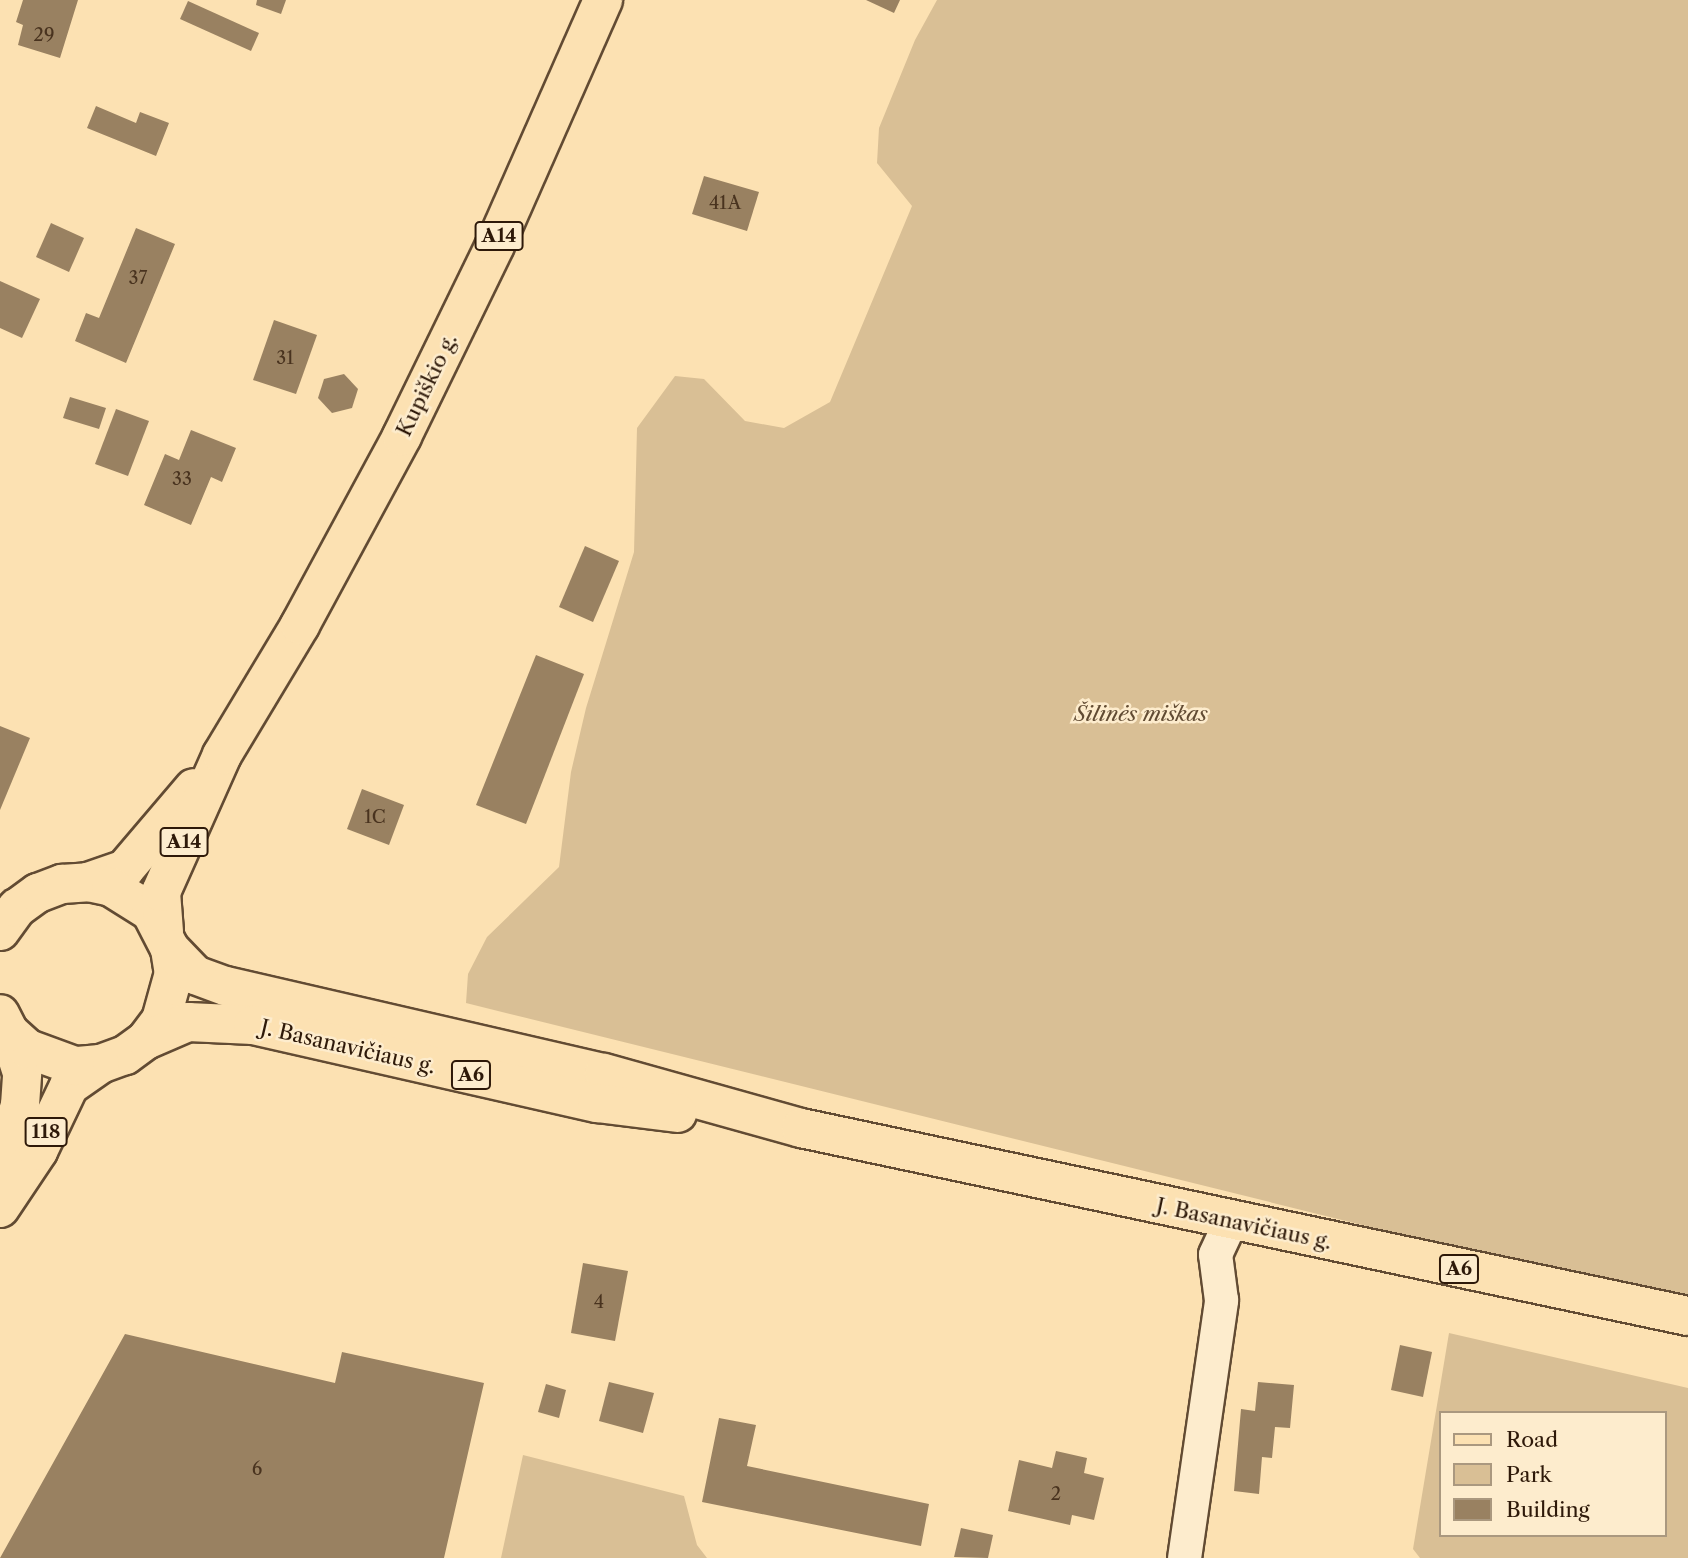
<!DOCTYPE html>
<meta charset="utf-8">
<style>
body{margin:0}
#map{position:relative;width:1688px;height:1558px;overflow:hidden;background:#fce1b2;font-family:"Libre Caslon Text",serif}
div>[style]{position:absolute}
.green>*{inset:0;background:#d9bf95}
.building>*{inset:0;background:#998161}
.roads{filter:drop-shadow(2px 0 #624b33) drop-shadow(-2px 0 #624b33) drop-shadow(0 2px #624b33) drop-shadow(0 -2px #624b33)}
.minor>*{height:33px;margin:-16.5px;padding:0 16.5px;transform-origin:16.5px;border-radius:16.5px;background:#fdeccd}
.primary>*{height:38px;margin:-19px;padding:0 19px;transform-origin:19px;border-radius:19px;background:#fce1b2}
.trunk>*{height:38px;margin:-19px;padding:0 19px;transform-origin:19px;border-radius:19px;background:#fce1b2}
span{translate:-50% -50%;white-space:nowrap;text-align:center;line-height:1.15;-webkit-text-stroke:5px #fdeccd;paint-order:stroke}
.number-label{font-size:18px;color:#49331f}
.number-label span{-webkit-text-stroke-width:0}
.shield-label span{padding:2px 5px;background:#fdeccd;border:2px solid;border-radius:5px;-webkit-text-stroke-width:0}
.shield-label{font-size:19px;color:#2e1909;font-weight:700}
.street-label{font-size:21px;color:#2e1909}
.park-label{font-size:21px;color:#614b33;font-style:italic}
.legend{position:absolute;left:1439px;top:1411px;width:228px;height:126px;box-sizing:border-box;background:#fdeccd;border:2px solid #aa987f;margin:0;padding:9px 12px;list-style:none;font-size:21px;color:#2e1909}
.legend li{display:flex;align-items:center;gap:14px;height:35px}
.legend b{width:35px;border:2px solid #aa987f}
</style>
<div id="map">
<div class="green">
<div style="clip-path:polygon(937px 0,1688px 0,1688px 1295px,1431px 1242px,466px 1003px,468px 974px,487px 937px,559px 867px,571px 772px,586px 708px,634px 552px,637px 428px,675px 376px,704px 379px,745px 421px,784px 428px,830px 402px,912px 206px,877px 163px,879px 128px,915px 40px)"></div>
<div style="clip-path:polygon(evenodd,1449px 1333px,1688px 1388px,1688px 1558px,1420px 1558px,1413px 1549px,1449px 1333px,1441px 1413px,1665px 1413px,1665px 1535px,1441px 1535px,1441px 1413px)"></div>
<div style="clip-path:polygon(523px 1455px,684px 1496px,697px 1545px,707px 1558px,501px 1558px)"></div>
</div>
<div class="building">
<div style="clip-path:polygon(23px 0,78px 0,60px 58px,18px 45px,23px 25px,16px 22px)"></div>
<div style="clip-path:polygon(257px 0,286px 0,281px 14px,256px 5px)"></div>
<div style="clip-path:polygon(866px 0,900px 0,894px 13px)"></div>
<div style="clip-path:polygon(188px 1px,259px 33px,251px 51px,180px 19px)"></div>
<div style="clip-path:polygon(96px 106px,136px 123px,140px 112px,169px 123px,156px 156px,87px 128px)"></div>
<div style="clip-path:polygon(704px 176px,759px 192px,747px 231px,692px 214px)"></div>
<div style="clip-path:polygon(51px 223px,84px 238px,69px 272px,36px 257px)"></div>
<div style="clip-path:polygon(136px 228px,175px 244px,126px 363px,75px 341px,86px 313px,99px 318px)"></div>
<div style="clip-path:polygon(0 281px,40px 299px,22px 338px,0 328px)"></div>
<div style="clip-path:polygon(274px 320px,317px 335px,296px 394px,253px 380px)"></div>
<div style="clip-path:polygon(344px 374px,358px 389px,352px 408px,332px 413px,318px 398px,324px 379px)"></div>
<div style="clip-path:polygon(70px 397px,106px 408px,99px 429px,63px 418px)"></div>
<div style="clip-path:polygon(116px 409px,149px 421px,128px 476px,95px 464px)"></div>
<div style="clip-path:polygon(191px 430px,236px 448px,222px 482px,211px 477px,191px 525px,144px 505px,165px 454px,179px 460px)"></div>
<div style="clip-path:polygon(585px 546px,619px 561px,593px 622px,559px 607px)"></div>
<div style="clip-path:polygon(536px 655px,584px 674px,526px 824px,476px 805px)"></div>
<div style="clip-path:polygon(0 726px,30px 738px,0 810px)"></div>
<div style="clip-path:polygon(362px 789px,404px 805px,389px 845px,347px 829px)"></div>
<div style="clip-path:polygon(583px 1263px,628px 1271px,615px 1341px,571px 1333px)"></div>
<div style="clip-path:polygon(125px 1334px,335px 1383px,342px 1352px,484px 1383px,444px 1558px,0 1558px)"></div>
<div style="clip-path:polygon(1400px 1345px,1432px 1352px,1423px 1397px,1391px 1390px)"></div>
<div style="clip-path:polygon(609px 1382px,654px 1393px,643px 1433px,599px 1421px)"></div>
<div style="clip-path:polygon(1258px 1382px,1294px 1385px,1290px 1428px,1275px 1427px,1272px 1458px,1262px 1457px,1259px 1494px,1234px 1491px,1241px 1409px,1255px 1411px)"></div>
<div style="clip-path:polygon(546px 1384px,566px 1390px,559px 1418px,538px 1412px)"></div>
<div style="clip-path:polygon(719px 1418px,756px 1425px,747px 1466px,929px 1504px,921px 1546px,702px 1502px)"></div>
<div style="clip-path:polygon(1056px 1451px,1087px 1458px,1084px 1473px,1104px 1478px,1094px 1520px,1072px 1515px,1070px 1525px,1008px 1511px,1019px 1460px,1052px 1468px)"></div>
<div style="clip-path:polygon(961px 1528px,993px 1535px,988px 1558px,954px 1557px)"></div>
</div>
<div class="roads">
<div class="minor">
<div style="left:1184px;top:1558px;width:261px;rotate:-81.8deg"></div>
<div style="left:1221px;top:1300px;width:46px;rotate:-97.4deg"></div>
<div style="left:1215px;top:1254px;width:35px;rotate:-65deg"></div>
</div>
<div class="primary">
<div style="left:0;top:1169px;width:67px;rotate:-72.6deg"></div>
<div style="left:20px;top:1105px;width:32px;rotate:-86deg"></div>
<div style="left:22px;top:1073px;width:43px;rotate:-107.6deg"></div>
<div style="left:0;top:1208px;width:69px;rotate:-56.3deg"></div>
<div style="left:38px;top:1151px;width:72px;rotate:-64.5deg"></div>
<div style="left:69px;top:1086px;width:38px;rotate:-35deg"></div>
</div>
<div class="trunk">
<div style="left:88px;top:882px;width:39px;rotate:-19deg"></div>
<div style="left:125px;top:869px;width:106px;rotate:-49.6deg"></div>
<div style="left:0;top:931px;width:29px;rotate:-54deg"></div>
<div style="left:17px;top:908px;width:26px;rotate:-36deg"></div>
<div style="left:38px;top:893px;width:26px;rotate:-21deg"></div>
<div style="left:62px;top:884px;width:26px;rotate:-4deg"></div>
<div style="left:88px;top:882px;width:24px;rotate:12deg"></div>
<div style="left:111px;top:887px;width:47px;rotate:32deg"></div>
<div style="left:151px;top:912px;width:42px;rotate:62.8deg"></div>
<div style="left:170px;top:949px;width:24px;rotate:81deg"></div>
<div style="left:174px;top:973px;width:49px;rotate:105.5deg"></div>
<div style="left:161px;top:1020px;width:25px;rotate:127deg"></div>
<div style="left:146px;top:1040px;width:26px;rotate:144deg"></div>
<div style="left:125px;top:1055px;width:27px;rotate:160deg"></div>
<div style="left:100px;top:1064px;width:25px;rotate:175deg"></div>
<div style="left:75px;top:1066px;width:50px;rotate:-160.1deg"></div>
<div style="left:28px;top:1049px;width:25px;rotate:-138deg"></div>
<div style="left:9px;top:1032px;width:20px;rotate:-117deg"></div>
<div style="left:164px;top:932px;width:40px;rotate:-94.3deg"></div>
<div style="left:161px;top:892px;width:150px;rotate:-66deg"></div>
<div style="left:222px;top:755px;width:152px;rotate:-59deg"></div>
<div style="left:300px;top:625px;width:215px;rotate:-61.6deg"></div>
<div style="left:402px;top:436px;width:212px;rotate:-64deg"></div>
<div style="left:495px;top:245px;width:268px;rotate:-66.2deg"></div>
<div style="left:170px;top:949px;width:36px;rotate:46deg"></div>
<div style="left:195px;top:975px;width:33px;rotate:20deg"></div>
<div style="left:226px;top:986px;width:388px;rotate:13deg"></div>
<div style="left:604px;top:1073px;width:205px;rotate:15.6deg"></div>
<div style="left:801px;top:1128px;width:907px;rotate:11.97deg"></div>
<div style="left:146px;top:1040px;width:46px;rotate:-23.2deg"></div>
<div style="left:188px;top:1022px;width:65px;rotate:2.6deg"></div>
<div style="left:253px;top:1025px;width:353px;rotate:12.8deg"></div>
<div style="left:597px;top:1103px;width:81px;rotate:7.1deg"></div>
</div>
</div>
<div class="number-label">
<span style="left:44px;top:35px">29</span>
<span style="left:725px;top:203px">41A</span>
<span style="left:138px;top:278px">37</span>
<span style="left:285px;top:358px">31</span>
<span style="left:182px;top:479px">33</span>
<span style="left:375px;top:817px">1C</span>
<span style="left:599px;top:1302px">4</span>
<span style="left:257px;top:1469px">6</span>
<span style="left:1056px;top:1494px">2</span>
</div>
<div class="shield-label">
<span style="left:499px;top:236px">A14</span>
<span style="left:184px;top:842px">A14</span>
<span style="left:471px;top:1075px">A6</span>
<span style="left:46px;top:1132px">118</span>
<span style="left:1459px;top:1269px">A6</span>
</div>
<div class="street-label">
<span style="left:427px;top:385px;rotate:-64deg">Kupiškio g.</span>
<span style="left:348px;top:1047px;rotate:13deg">J. Basanavičiaus g.</span>
<span style="left:1244px;top:1224px;rotate:12deg">J. Basanavičiaus g.</span>
</div>
<div class="park-label">
<span style="left:1141px;top:714px">Šilinės miškas</span>
</div>
<ul class="legend">
<li><b style="height:9px;background:#fce1b2"></b>Road</li>
<li><b style="height:19px;background:#d9bf95"></b>Park</li>
<li><b style="height:19px;background:#998161"></b>Building</li>
</ul>
</div>
